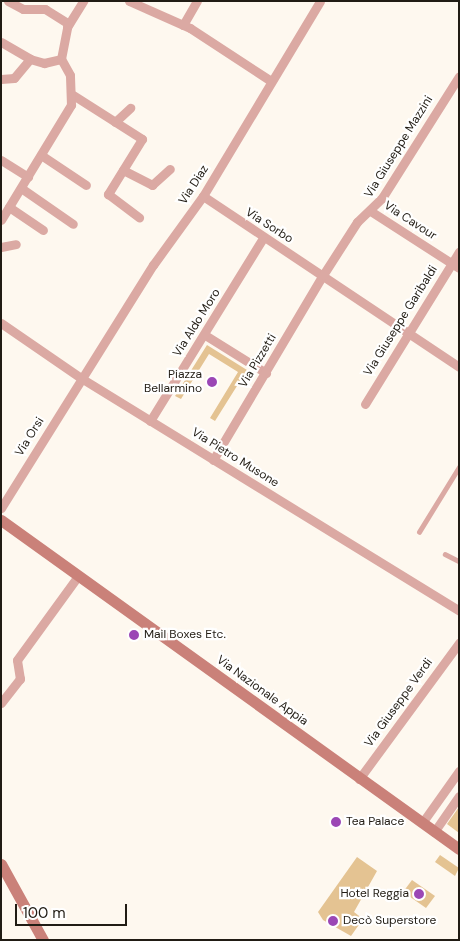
<!DOCTYPE html>
<meta charset="utf-8">
<style>
body{margin:0}
#map{position:relative;width:460px;height:941px;overflow:hidden;background:#fef8ef;font-family:"DM Sans",sans-serif}
div>[style]{position:absolute}
.building>*{inset:0;background:#e4c392}
.lane>*{height:4.5px;margin:-2.25px;padding:0 2.25px;transform-origin:2.25px;border-radius:2.25px;background:#dba9a3}
.street>*{height:9px;margin:-4.5px;padding:0 4.5px;transform-origin:4.5px;border-radius:4.5px;background:#dba9a3}
.secondary>*{height:11px;margin:-5.5px;padding:0 5.5px;transform-origin:5.5px;border-radius:5.5px;background:#ca8179}
.dots>*{width:14px;height:14px;translate:-50% -50%;box-sizing:border-box;border:2px solid #fff;border-radius:50%}
span{translate:-50% -50%;white-space:nowrap;text-align:center;line-height:1.15;-webkit-text-stroke:4.5px #fff;paint-order:stroke}
.street-label{font-size:12px;color:#211c14}
.poi-label{font-size:12px;color:#211c14}
.right{translate:-100% -50%;text-align:right}
.left{translate:0 -50%;text-align:left}
.frame{position:absolute;inset:0;border:2px solid #211c14;pointer-events:none}
.scale{position:absolute;left:15px;top:904px;width:112px;height:22px;box-sizing:border-box;border:2px solid #211c14;border-top:0;padding-left:6px;font-size:15px;line-height:18px;white-space:nowrap;color:#211c14;-webkit-text-stroke:4px #fff;paint-order:stroke}
</style>
<div id="map">
<div class="building">
<div style="clip-path:polygon(207px 345px,247px 370px,215px 421px,210px 418px,238px 372px,209px 354px,181px 399px,175px 396px)"></div>
<div style="clip-path:polygon(459px 807px,459px 833px,447px 824px)"></div>
<div style="clip-path:polygon(440px 855px,459px 868px,455px 876px,435px 862px)"></div>
<div style="clip-path:polygon(357px 857px,377px 871px,354px 912px,363px 919px,351px 936px,323px 920px,318px 912px)"></div>
<div style="clip-path:polygon(412px 880px,435px 896px,426px 908px,403px 892px)"></div>
</div>
<div class="lane">
<div style="left:419px;top:532px;width:76px;rotate:-58.4deg"></div>
<div style="left:445px;top:554px;width:16px;rotate:27deg"></div>
</div>
<div class="street">
<div style="left:8px;top:1px;width:17px;rotate:28deg"></div>
<div style="left:23px;top:9px;width:22px"></div>
<div style="left:45px;top:9px;width:28px;rotate:32deg"></div>
<div style="left:129px;top:1px;width:67px;rotate:23.9deg"></div>
<div style="left:190px;top:28px;width:97px;rotate:33.2deg"></div>
<div style="left:183px;top:25px;width:28px;rotate:-60deg"></div>
<div style="left:1px;top:42px;width:34px;rotate:30deg"></div>
<div style="left:61px;top:59px;width:33px;rotate:-79deg"></div>
<div style="left:67px;top:27px;width:31px;rotate:-58deg"></div>
<div style="left:1px;top:79px;width:13px;rotate:-4deg"></div>
<div style="left:14px;top:78px;width:25px;rotate:-50deg"></div>
<div style="left:30px;top:59px;width:15px;rotate:16deg"></div>
<div style="left:44px;top:63px;width:17px;rotate:-13deg"></div>
<div style="left:73px;top:95px;width:82px;rotate:32.5deg"></div>
<div style="left:142px;top:139px;width:65px;rotate:121.7deg"></div>
<div style="left:108px;top:194px;width:39px;rotate:37deg"></div>
<div style="left:115px;top:122px;width:21px;rotate:-43deg"></div>
<div style="left:41px;top:155px;width:54px;rotate:33.7deg"></div>
<div style="left:1px;top:160px;width:32px;rotate:32deg"></div>
<div style="left:123px;top:170px;width:33px;rotate:27deg"></div>
<div style="left:152px;top:185px;width:24px;rotate:-42deg"></div>
<div style="left:21px;top:188px;width:63px;rotate:34.7deg"></div>
<div style="left:203px;top:196px;width:308px;rotate:33.7deg"></div>
<div style="left:9px;top:207px;width:41px;rotate:34.1deg"></div>
<div style="left:372px;top:212px;width:103px;rotate:32.8deg"></div>
<div style="left:1px;top:220px;width:135px;rotate:-58.7deg"></div>
<div style="left:71px;top:105px;width:30px;rotate:-92deg"></div>
<div style="left:70px;top:75px;width:18px;rotate:-119deg"></div>
<div style="left:1px;top:247px;width:15px;rotate:-11deg"></div>
<div style="left:1px;top:323px;width:97px;rotate:34.5deg"></div>
<div style="left:81px;top:378px;width:444px;rotate:31.6deg"></div>
<div style="left:205px;top:335px;width:72px;rotate:31.9deg"></div>
<div style="left:365px;top:404px;width:179px;rotate:-58.3deg"></div>
<div style="left:150px;top:421px;width:215px;rotate:-58.3deg"></div>
<div style="left:213px;top:460px;width:215px;rotate:-59.3deg"></div>
<div style="left:323px;top:275px;width:63px;rotate:-57.3deg"></div>
<div style="left:357px;top:222px;width:35px;rotate:-44deg"></div>
<div style="left:382px;top:198px;width:144px;rotate:-57.7deg"></div>
<div style="left:1px;top:508px;width:287px;rotate:-58deg"></div>
<div style="left:153px;top:265px;width:85px;rotate:-54.1deg"></div>
<div style="left:203px;top:196px;width:227px;rotate:-59deg"></div>
<div style="left:1px;top:703px;width:31px;rotate:-52deg"></div>
<div style="left:20px;top:679px;width:19px;rotate:-99deg"></div>
<div style="left:17px;top:660px;width:104px;rotate:-54deg"></div>
<div style="left:359px;top:779px;width:169px;rotate:-53.7deg"></div>
<div style="left:422px;top:823px;width:64px;rotate:-54.6deg"></div>
<div style="left:434px;top:832px;width:44px;rotate:-55.2deg"></div>
</div>
<div class="secondary">
<div style="left:1px;top:520px;width:564px;rotate:35.69deg"></div>
<div style="left:1px;top:864px;width:87px;rotate:61.1deg"></div>
</div>
<div class="dots">
<div style="left:212px;top:382px;background:#9b47b5"></div>
<div style="left:134px;top:635px;background:#9b47b5"></div>
<div style="left:336px;top:822px;background:#9b47b5"></div>
<div style="left:419px;top:894px;background:#9b47b5"></div>
<div style="left:333px;top:921px;background:#9b47b5"></div>
</div>
<div class="street-label">
<span style="left:399px;top:147px;rotate:-58deg">Via Giuseppe Mazzini</span>
<span style="left:194px;top:185px;rotate:-57deg">Via Diaz</span>
<span style="left:410px;top:221px;rotate:33deg">Via Cavour</span>
<span style="left:269px;top:226px;rotate:33deg">Via Sorbo</span>
<span style="left:401px;top:321px;rotate:-58deg">Via Giuseppe Garibaldi</span>
<span style="left:197px;top:323px;rotate:-58deg">Via Aldo Moro</span>
<span style="left:258px;top:361px;rotate:-59deg">Via Pizzetti</span>
<span style="left:30px;top:437px;rotate:-58deg">Via Orsi</span>
<span style="left:235px;top:458px;rotate:32deg">Via Pietro Musone</span>
<span style="left:262px;top:691px;rotate:36deg">Via Nazionale Appia</span>
<span style="left:399px;top:703px;rotate:-54deg">Via Giuseppe Verdi</span>
</div>
<div class="poi-label">
<span class="right" style="left:202px;top:382px">Piazza<br>Bellarmino</span>
<span class="left" style="left:144px;top:635px">Mail Boxes Etc.</span>
<span class="left" style="left:346px;top:822px">Tea Palace</span>
<span class="right" style="left:409px;top:894px">Hotel Reggia</span>
<span class="left" style="left:343px;top:921px">Decò Superstore</span>
</div>
<div class="frame"></div>
<div class="scale">100 m</div>
</div>
